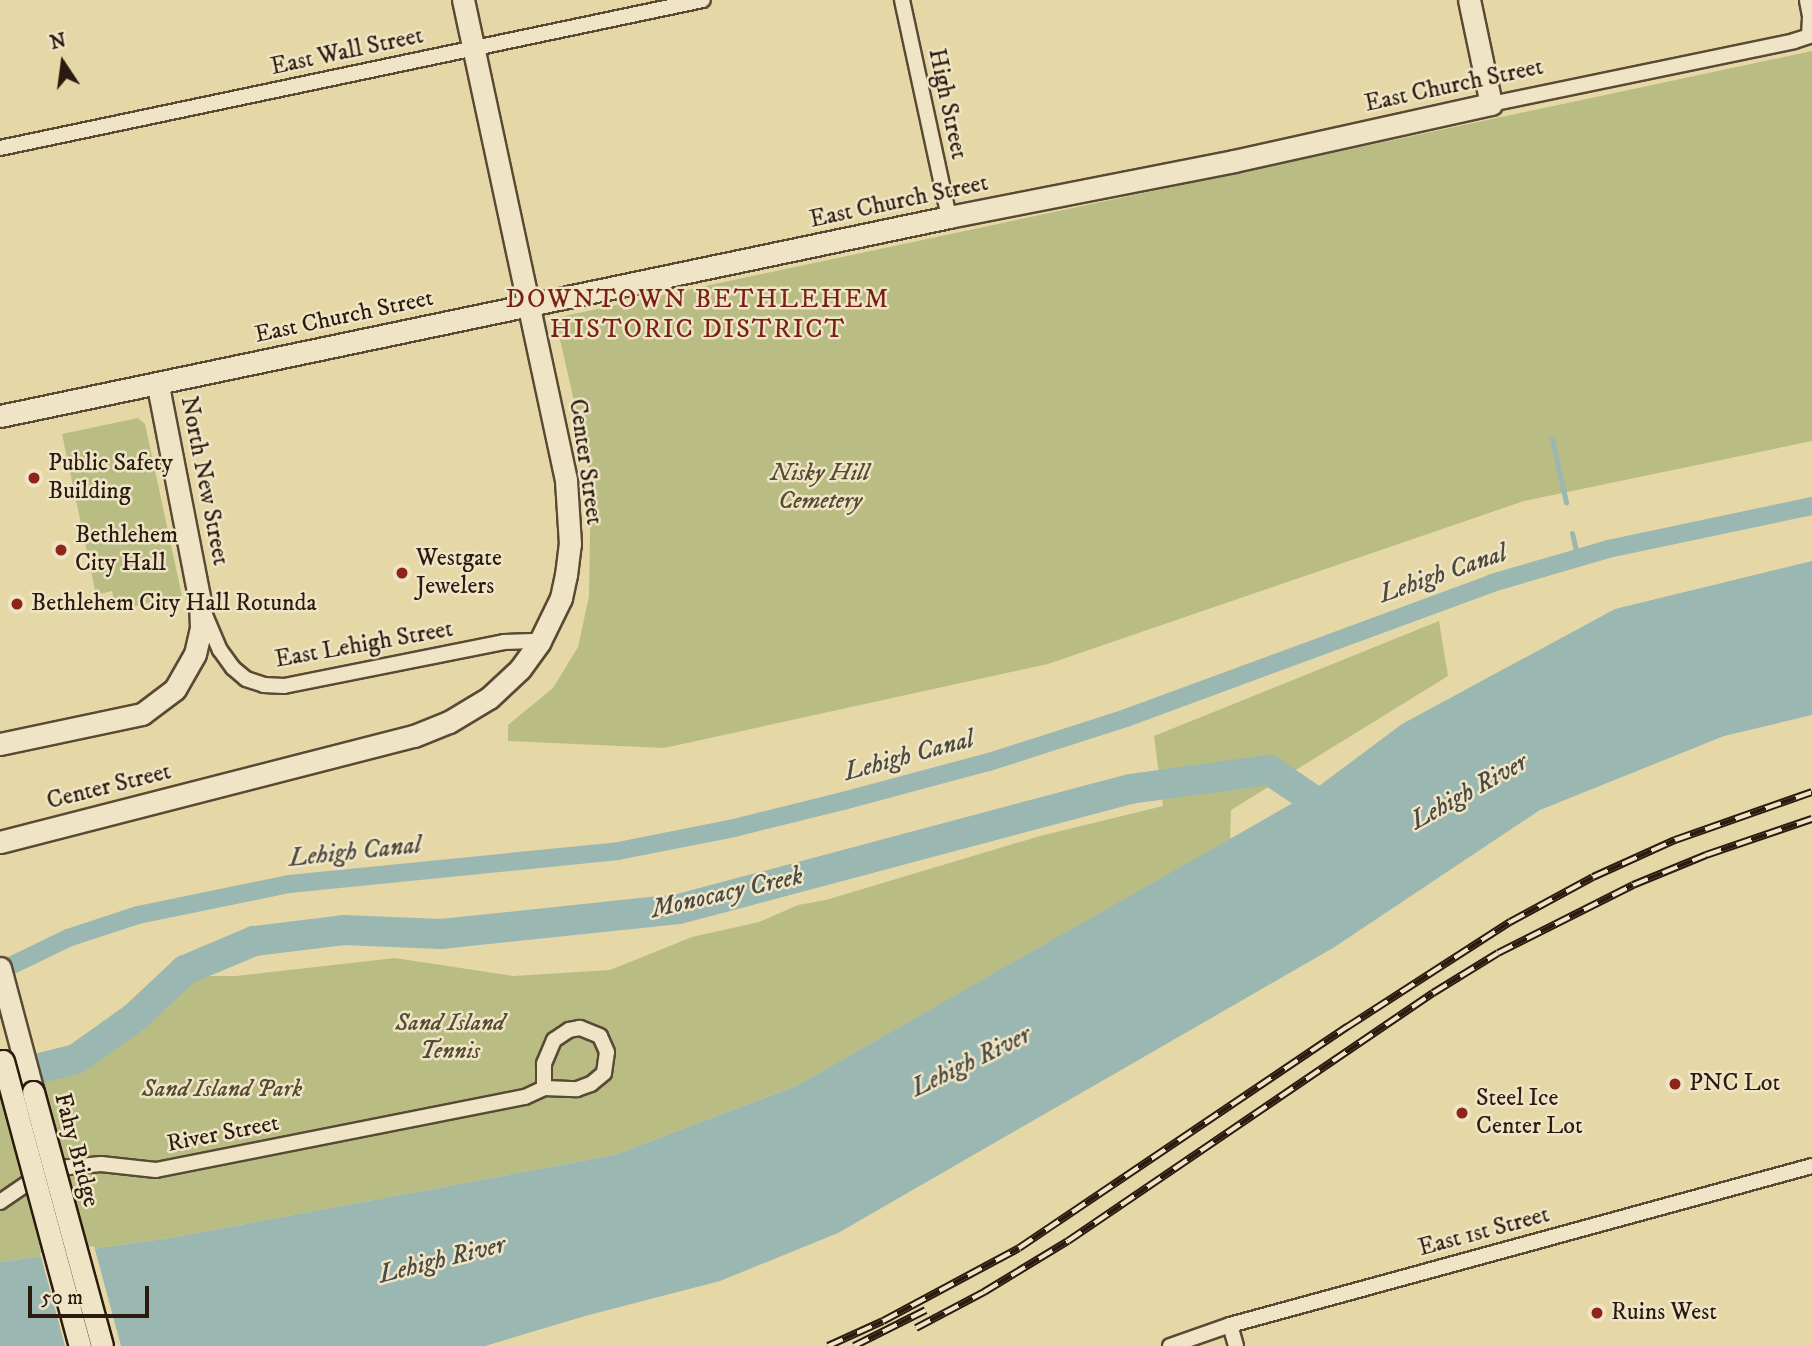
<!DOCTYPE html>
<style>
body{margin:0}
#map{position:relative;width:1812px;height:1346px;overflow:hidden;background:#e6d7a7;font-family:"IM FELL DW Pica",serif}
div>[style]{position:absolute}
.green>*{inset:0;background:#b9bd84}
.water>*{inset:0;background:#9ab7b2}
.pier>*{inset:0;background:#e6d7a7}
.stream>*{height:5px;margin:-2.5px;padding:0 2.5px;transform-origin:2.5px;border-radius:2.5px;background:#9ab7b2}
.canal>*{height:18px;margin:-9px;padding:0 9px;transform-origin:9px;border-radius:9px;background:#9ab7b2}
.river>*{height:30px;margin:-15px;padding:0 15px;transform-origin:15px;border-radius:15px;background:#9ab7b2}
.roads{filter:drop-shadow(2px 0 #5a4935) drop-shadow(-2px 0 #5a4935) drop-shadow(0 2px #5a4935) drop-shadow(0 -2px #5a4935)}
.street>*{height:14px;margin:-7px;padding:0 7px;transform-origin:7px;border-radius:7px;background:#efe5c6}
.secondary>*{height:21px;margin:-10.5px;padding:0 10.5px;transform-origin:10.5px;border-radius:10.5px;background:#efe5c6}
.rail>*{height:8px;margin-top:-4px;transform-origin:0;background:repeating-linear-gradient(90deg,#efe5c6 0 16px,#2b1a0f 0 32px);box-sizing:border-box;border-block:2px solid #2b1a0f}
.bridges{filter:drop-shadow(2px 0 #2b1a0f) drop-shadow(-2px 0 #2b1a0f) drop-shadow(0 2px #2b1a0f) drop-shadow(0 -2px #2b1a0f)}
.secondary-bridge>*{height:21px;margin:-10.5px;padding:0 10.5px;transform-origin:10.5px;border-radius:10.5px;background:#efe5c6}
.dots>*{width:19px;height:19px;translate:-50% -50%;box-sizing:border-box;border:4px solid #efe5c6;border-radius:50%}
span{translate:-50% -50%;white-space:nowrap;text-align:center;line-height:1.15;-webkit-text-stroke:5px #efe5c6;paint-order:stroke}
.street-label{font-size:24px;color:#2b1a0f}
.poi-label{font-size:24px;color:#2b1a0f}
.left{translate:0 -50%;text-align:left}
.park-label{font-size:24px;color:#564b32;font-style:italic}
.neighbourhood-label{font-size:26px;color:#7a1f14;letter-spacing:2px}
.water-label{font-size:26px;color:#4c4940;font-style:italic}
.north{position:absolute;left:28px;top:28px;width:70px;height:70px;-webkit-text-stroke:5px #efe5c6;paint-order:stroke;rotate:347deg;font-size:19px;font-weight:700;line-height:28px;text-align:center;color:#2b1a0f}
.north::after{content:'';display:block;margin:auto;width:24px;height:32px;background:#2b1a0f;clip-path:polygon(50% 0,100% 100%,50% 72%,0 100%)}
.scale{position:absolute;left:28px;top:1286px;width:121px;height:32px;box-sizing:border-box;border:4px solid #2b1a0f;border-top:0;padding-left:9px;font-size:21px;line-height:24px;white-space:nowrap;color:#2b1a0f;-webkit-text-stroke:5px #efe5c6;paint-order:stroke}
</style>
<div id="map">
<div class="green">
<div style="clip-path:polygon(1812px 51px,1812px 441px,1524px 501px,1048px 664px,664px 748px,508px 741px,508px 725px,553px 688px,578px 647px,589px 596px,591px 475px,555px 318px)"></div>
<div style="clip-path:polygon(138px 418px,145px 424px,182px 596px,116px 610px,112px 591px,96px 595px,62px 434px)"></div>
<div style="clip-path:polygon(1439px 621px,1448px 676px,1231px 810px,1230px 840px,796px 1086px,614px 1155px,170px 1238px,0 1262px,0 1099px,23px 1092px,86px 1057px,186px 976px,236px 976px,395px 958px,513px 976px,610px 970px,692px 937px,759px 922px,798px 905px,826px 900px,1040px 836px,1163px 806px,1154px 736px)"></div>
</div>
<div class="water">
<div style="clip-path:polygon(1812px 561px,1812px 715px,1724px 736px,1540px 810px,1333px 948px,838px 1233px,720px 1281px,585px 1316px,485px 1346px,0 1346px,0 1262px,170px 1238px,614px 1155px,796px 1086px,1307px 795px,1402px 724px,1615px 609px)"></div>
</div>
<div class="pier">
<div style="clip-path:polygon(94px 1246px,121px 1346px,65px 1346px,40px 1253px)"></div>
</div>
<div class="stream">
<div style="left:1552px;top:439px;width:65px;rotate:77.5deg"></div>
<div style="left:1572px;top:533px;width:26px;rotate:77deg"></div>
</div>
<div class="canal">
<div style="left:0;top:971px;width:76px;rotate:-25.9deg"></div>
<div style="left:68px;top:938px;width:74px;rotate:-18.2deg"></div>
<div style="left:138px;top:915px;width:154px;rotate:-11.6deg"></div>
<div style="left:289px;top:884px;width:331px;rotate:-5.7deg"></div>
<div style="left:618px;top:851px;width:118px;rotate:-11.2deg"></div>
<div style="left:734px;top:828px;width:112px;rotate:-13.9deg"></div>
<div style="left:843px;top:801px;width:151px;rotate:-15deg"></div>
<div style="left:989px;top:762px;width:144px;rotate:-17.8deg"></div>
<div style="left:1126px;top:718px;width:390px;rotate:-20.2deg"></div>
<div style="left:1492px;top:583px;width:121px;rotate:-16.3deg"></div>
<div style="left:1608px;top:549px;width:208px;rotate:-11.9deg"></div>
</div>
<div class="river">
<div style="left:0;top:1078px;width:78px;rotate:-14deg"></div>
<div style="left:76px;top:1059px;width:72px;rotate:-35.4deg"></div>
<div style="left:135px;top:1017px;width:69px;rotate:-43.2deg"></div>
<div style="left:185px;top:970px;width:75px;rotate:-22.8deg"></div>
<div style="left:254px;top:941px;width:90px;rotate:-7deg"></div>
<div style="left:343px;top:930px;width:98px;rotate:2.3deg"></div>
<div style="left:441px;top:934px;width:239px;rotate:-6deg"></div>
<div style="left:679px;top:909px;width:467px;rotate:-14.9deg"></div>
<div style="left:1130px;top:789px;width:140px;rotate:-7.8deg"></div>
<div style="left:1269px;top:770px;width:84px;rotate:33.9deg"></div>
</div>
<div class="roads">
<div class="street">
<div style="left:902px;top:0;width:222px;rotate:77.8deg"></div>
<div style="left:1491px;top:104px;width:309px;rotate:-11.7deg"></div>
<div style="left:1794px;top:41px;width:16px;rotate:-18deg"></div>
<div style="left:1809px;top:36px;width:20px;rotate:-87deg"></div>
<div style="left:1810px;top:16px;width:16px;rotate:-101deg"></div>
<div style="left:0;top:148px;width:718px;rotate:-11.89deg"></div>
<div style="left:205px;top:615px;width:38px;rotate:67deg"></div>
<div style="left:220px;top:650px;width:22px;rotate:54deg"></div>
<div style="left:233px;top:668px;width:17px;rotate:40deg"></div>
<div style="left:246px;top:679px;width:19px;rotate:18deg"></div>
<div style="left:264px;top:685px;width:20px;rotate:3deg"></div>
<div style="left:284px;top:686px;width:224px;rotate:-11.3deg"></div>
<div style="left:504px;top:642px;width:36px;rotate:-2deg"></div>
<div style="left:0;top:1202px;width:58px;rotate:-34.5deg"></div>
<div style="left:48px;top:1169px;width:53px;rotate:-5.4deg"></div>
<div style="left:101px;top:1164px;width:55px;rotate:6.2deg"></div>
<div style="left:156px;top:1170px;width:376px;rotate:-11.2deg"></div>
<div style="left:525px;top:1097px;width:21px;rotate:-25deg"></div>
<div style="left:544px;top:1088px;width:33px;rotate:2deg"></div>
<div style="left:577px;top:1089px;width:15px;rotate:-20deg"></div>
<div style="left:591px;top:1084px;width:17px;rotate:-40deg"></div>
<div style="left:604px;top:1073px;width:21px;rotate:-82deg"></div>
<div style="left:607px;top:1052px;width:17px;rotate:-114deg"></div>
<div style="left:600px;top:1036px;width:22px;rotate:-158deg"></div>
<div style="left:580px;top:1028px;width:11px;rotate:170deg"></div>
<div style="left:569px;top:1030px;width:18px;rotate:146deg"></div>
<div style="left:554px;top:1040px;width:26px;rotate:113deg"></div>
<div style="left:544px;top:1064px;width:24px;rotate:90deg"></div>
<div style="left:1230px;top:1325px;width:22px;rotate:74deg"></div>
<div style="left:1170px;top:1346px;width:64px;rotate:-19.3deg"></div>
<div style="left:1230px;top:1325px;width:603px;rotate:-15.28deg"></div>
</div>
<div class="secondary">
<div style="left:0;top:416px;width:970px;rotate:-11.84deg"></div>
<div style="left:949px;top:217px;width:290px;rotate:-11.1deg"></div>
<div style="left:1234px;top:161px;width:263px;rotate:-12.5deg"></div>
<div style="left:1491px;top:104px;width:106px;rotate:-101.9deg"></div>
<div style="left:0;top:744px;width:145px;rotate:-11.9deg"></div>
<div style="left:142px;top:714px;width:41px;rotate:-37.1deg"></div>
<div style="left:175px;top:689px;width:40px;rotate:-60.3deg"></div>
<div style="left:195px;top:654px;width:27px;rotate:-77deg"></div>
<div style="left:201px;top:628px;width:26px;rotate:-92deg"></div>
<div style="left:200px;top:602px;width:221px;rotate:-101deg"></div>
<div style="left:0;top:842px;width:427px;rotate:-14.4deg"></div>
<div style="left:414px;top:736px;width:38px;rotate:-22deg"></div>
<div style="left:449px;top:722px;width:47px;rotate:-31deg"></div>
<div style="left:489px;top:698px;width:42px;rotate:-43.1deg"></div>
<div style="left:520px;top:669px;width:34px;rotate:-54deg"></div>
<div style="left:540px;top:641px;width:48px;rotate:-64deg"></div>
<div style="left:561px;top:598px;width:24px;rotate:-78deg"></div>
<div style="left:566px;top:575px;width:31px;rotate:-83deg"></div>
<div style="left:570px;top:544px;width:64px;rotate:-93.6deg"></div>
<div style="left:566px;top:480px;width:491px;rotate:-102.1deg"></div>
<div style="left:0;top:968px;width:128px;rotate:75.1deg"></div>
</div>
</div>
<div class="rail">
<div style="left:916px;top:1328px;width:77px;rotate:-27.9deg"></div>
<div style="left:984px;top:1292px;width:98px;rotate:-31.3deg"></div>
<div style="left:1068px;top:1241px;width:441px;rotate:-34.2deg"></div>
<div style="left:1433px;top:993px;width:76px;rotate:-31.6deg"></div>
<div style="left:1498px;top:953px;width:151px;rotate:-26.7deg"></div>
<div style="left:1633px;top:885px;width:79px;rotate:-22.3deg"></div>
<div style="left:1706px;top:855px;width:112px;rotate:-18.8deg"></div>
<div style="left:828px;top:1346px;width:60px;rotate:-24.4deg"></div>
<div style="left:883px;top:1321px;width:154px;rotate:-28.2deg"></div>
<div style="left:1019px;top:1248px;width:396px;rotate:-34deg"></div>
<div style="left:1347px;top:1027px;width:194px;rotate:-32.8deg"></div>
<div style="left:1510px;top:922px;width:94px;rotate:-28.5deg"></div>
<div style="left:1593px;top:877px;width:90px;rotate:-24.3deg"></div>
<div style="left:1675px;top:840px;width:145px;rotate:-19.3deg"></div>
<div style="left:854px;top:1346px;width:80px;rotate:-26.6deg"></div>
</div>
<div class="bridges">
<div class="secondary-bridge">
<div style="left:3px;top:1061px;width:295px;rotate:74.9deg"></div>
<div style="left:33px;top:1092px;width:263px;rotate:74.8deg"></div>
</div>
</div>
<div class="dots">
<div style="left:34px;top:478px;background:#8f2418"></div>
<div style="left:61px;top:550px;background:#8f2418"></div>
<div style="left:402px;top:573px;background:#8f2418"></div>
<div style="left:17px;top:604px;background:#8f2418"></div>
<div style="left:1675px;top:1084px;background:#8f2418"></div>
<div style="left:1462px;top:1113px;background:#8f2418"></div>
<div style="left:1597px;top:1313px;background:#8f2418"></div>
</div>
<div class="street-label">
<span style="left:347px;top:52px;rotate:-12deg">East Wall Street</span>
<span style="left:1454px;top:86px;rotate:-12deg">East Church Street</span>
<span style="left:947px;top:104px;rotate:78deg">High Street</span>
<span style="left:899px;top:202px;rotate:-12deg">East Church Street</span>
<span style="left:344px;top:317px;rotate:-12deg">East Church Street</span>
<span style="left:585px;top:462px;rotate:82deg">Center Street</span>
<span style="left:204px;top:481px;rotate:79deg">North New Street</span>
<span style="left:364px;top:645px;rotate:-10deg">East Lehigh Street</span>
<span style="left:109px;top:787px;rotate:-14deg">Center Street</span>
<span style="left:223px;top:1134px;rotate:-11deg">River Street</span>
<span style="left:76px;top:1150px;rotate:75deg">Fahy Bridge</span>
<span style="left:1484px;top:1232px;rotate:-15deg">East 1st Street</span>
</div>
<div class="poi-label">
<span class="left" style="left:48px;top:478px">Public Safety<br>Building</span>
<span class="left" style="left:75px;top:550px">Bethlehem<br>City Hall</span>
<span class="left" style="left:416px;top:573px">Westgate<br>Jewelers</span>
<span class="left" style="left:31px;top:604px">Bethlehem City Hall Rotunda</span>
<span class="left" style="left:1689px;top:1084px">PNC Lot</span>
<span class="left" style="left:1476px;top:1113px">Steel Ice<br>Center Lot</span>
<span class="left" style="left:1611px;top:1313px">Ruins West</span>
</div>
<div class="park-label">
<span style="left:820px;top:488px">Nisky Hill<br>Cemetery</span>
<span style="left:450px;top:1038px">Sand Island<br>Tennis</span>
<span style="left:222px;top:1090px">Sand Island Park</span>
</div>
<div class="neighbourhood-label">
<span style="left:698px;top:315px">DOWNTOWN BETHLEHEM<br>HISTORIC DISTRICT</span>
</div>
<div class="water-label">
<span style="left:1443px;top:574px;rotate:-19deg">Lehigh Canal</span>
<span style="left:909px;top:756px;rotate:-15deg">Lehigh Canal</span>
<span style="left:1469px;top:792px;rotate:-29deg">Lehigh River</span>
<span style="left:355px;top:852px;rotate:-6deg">Lehigh Canal</span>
<span style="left:727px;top:893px;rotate:-13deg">Monocacy Creek</span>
<span style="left:971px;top:1062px;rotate:-26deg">Lehigh River</span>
<span style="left:442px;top:1260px;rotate:-14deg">Lehigh River</span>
</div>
<div class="north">N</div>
<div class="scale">50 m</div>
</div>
